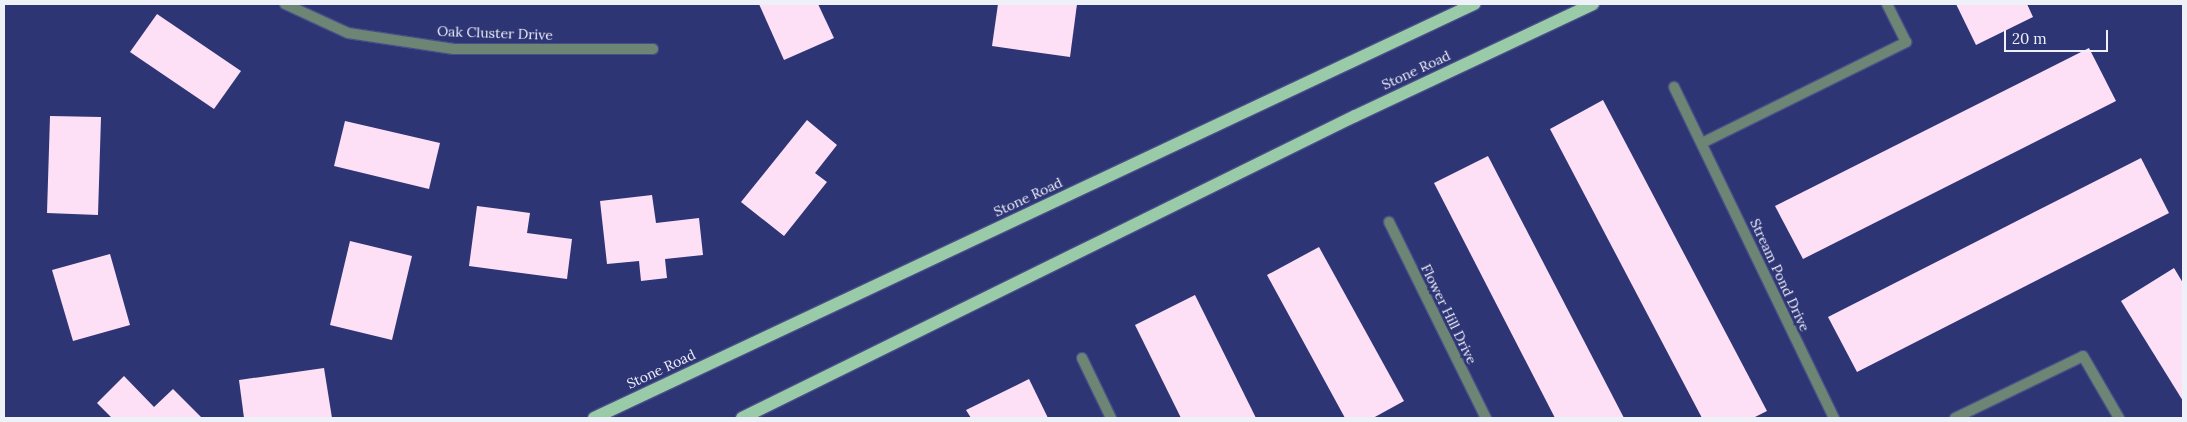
<!DOCTYPE html>
<style>
body{margin:0}
#map{position:relative;width:2187px;height:422px;overflow:hidden;background:#2e3575;font-family:Lora,serif}
div>[style]{position:absolute}
.building>*{inset:0;background:#fde0f6}
.roads{filter:drop-shadow(1px 0 #494f87) drop-shadow(-1px 0 #494f87) drop-shadow(0 1px #494f87) drop-shadow(0 -1px #494f87)}
.minor>*{height:10px;margin:-5px;padding:0 5px;transform-origin:5px;border-radius:5px;background:#6d8574}
.primary>*{height:12px;margin:-6px;padding:0 6px;transform-origin:6px;border-radius:6px;background:#99cba9}
span{translate:-50% -50%;white-space:nowrap;text-align:center;line-height:1.15;-webkit-text-stroke:5px #2e3575;paint-order:stroke}
.street-label{font-size:14px;color:#eff1f9}
.frame{position:absolute;inset:0;border:5px solid #eff1f9;pointer-events:none}
.scale{position:absolute;left:2004px;top:30px;width:104px;height:22px;box-sizing:border-box;border:2px solid #eff1f9;border-top:0;padding-left:6px;font-size:15px;line-height:18px;white-space:nowrap;color:#eff1f9;-webkit-text-stroke:4px #2e3575;paint-order:stroke}
</style>
<div id="map">
<div class="building">
<div style="clip-path:polygon(759px 4px,818px 4px,834px 38px,784px 60px)"></div>
<div style="clip-path:polygon(998px 4px,1077px 4px,1070px 57px,992px 46px)"></div>
<div style="clip-path:polygon(1956px 4px,2027px 4px,2033px 17px,1976px 45px)"></div>
<div style="clip-path:polygon(157px 14px,241px 71px,214px 109px,130px 52px)"></div>
<div style="clip-path:polygon(2089px 48px,2116px 101px,1803px 259px,1775px 206px)"></div>
<div style="clip-path:polygon(1603px 100px,1767px 411px,1753px 418px,1702px 418px,1550px 129px)"></div>
<div style="clip-path:polygon(50px 116px,101px 117px,98px 215px,47px 213px)"></div>
<div style="clip-path:polygon(807px 120px,837px 145px,815px 173px,827px 182px,784px 236px,741px 202px)"></div>
<div style="clip-path:polygon(345px 121px,440px 143px,429px 189px,334px 166px)"></div>
<div style="clip-path:polygon(1488px 156px,1624px 418px,1555px 418px,1434px 183px)"></div>
<div style="clip-path:polygon(2141px 158px,2169px 213px,1857px 372px,1828px 317px)"></div>
<div style="clip-path:polygon(652px 195px,656px 223px,699px 218px,703px 255px,665px 259px,667px 278px,641px 281px,639px 261px,607px 264px,600px 201px)"></div>
<div style="clip-path:polygon(477px 206px,530px 213px,527px 233px,572px 239px,567px 279px,469px 266px)"></div>
<div style="clip-path:polygon(350px 241px,412px 256px,392px 340px,330px 325px)"></div>
<div style="clip-path:polygon(1319px 247px,1404px 401px,1373px 418px,1345px 418px,1267px 275px)"></div>
<div style="clip-path:polygon(110px 254px,130px 325px,73px 341px,52px 270px)"></div>
<div style="clip-path:polygon(2174px 268px,2183px 283px,2183px 401px,2121px 301px)"></div>
<div style="clip-path:polygon(1195px 295px,1256px 418px,1181px 418px,1135px 325px)"></div>
<div style="clip-path:polygon(324px 368px,332px 418px,244px 418px,239px 380px)"></div>
<div style="clip-path:polygon(124px 376px,154px 407px,173px 389px,202px 418px,112px 418px,97px 403px)"></div>
<div style="clip-path:polygon(1029px 379px,1048px 418px,971px 418px,966px 410px)"></div>
</div>
<div class="roads">
<div class="minor">
<div style="left:285px;top:4px;width:69px;rotate:24.7deg"></div>
<div style="left:348px;top:33px;width:107px;rotate:8.6deg"></div>
<div style="left:454px;top:49px;width:199px"></div>
<div style="left:1674px;top:87px;width:368px;rotate:64.2deg"></div>
<div style="left:1702px;top:143px;width:228px;rotate:-26.3deg"></div>
<div style="left:1906px;top:42px;width:42px;rotate:-116.6deg"></div>
<div style="left:1389px;top:222px;width:219px;rotate:63.7deg"></div>
<div style="left:1082px;top:358px;width:67px;rotate:64.2deg"></div>
<div style="left:1955px;top:418px;width:142px;rotate:-25.8deg"></div>
<div style="left:2083px;top:356px;width:72px;rotate:59.9deg"></div>
</div>
<div class="primary">
<div style="left:594px;top:418px;width:973px;rotate:-25.19deg"></div>
<div style="left:742px;top:418px;width:683px;rotate:-26.23deg"></div>
<div style="left:1355px;top:116px;width:263px;rotate:-25.2deg"></div>
</div>
</div>
<div class="street-label">
<span style="left:495px;top:33px;rotate:2deg">Oak Cluster Drive</span>
<span style="left:1416px;top:70px;rotate:-25deg">Stone Road</span>
<span style="left:1028px;top:197px;rotate:-25deg">Stone Road</span>
<span style="left:1780px;top:275px;rotate:65deg">Stream Pond Drive</span>
<span style="left:1449px;top:314px;rotate:64deg">Flower Hill Drive</span>
<span style="left:661px;top:369px;rotate:-25deg">Stone Road</span>
</div>
<div class="frame"></div>
<div class="scale">20 m</div>
</div>
